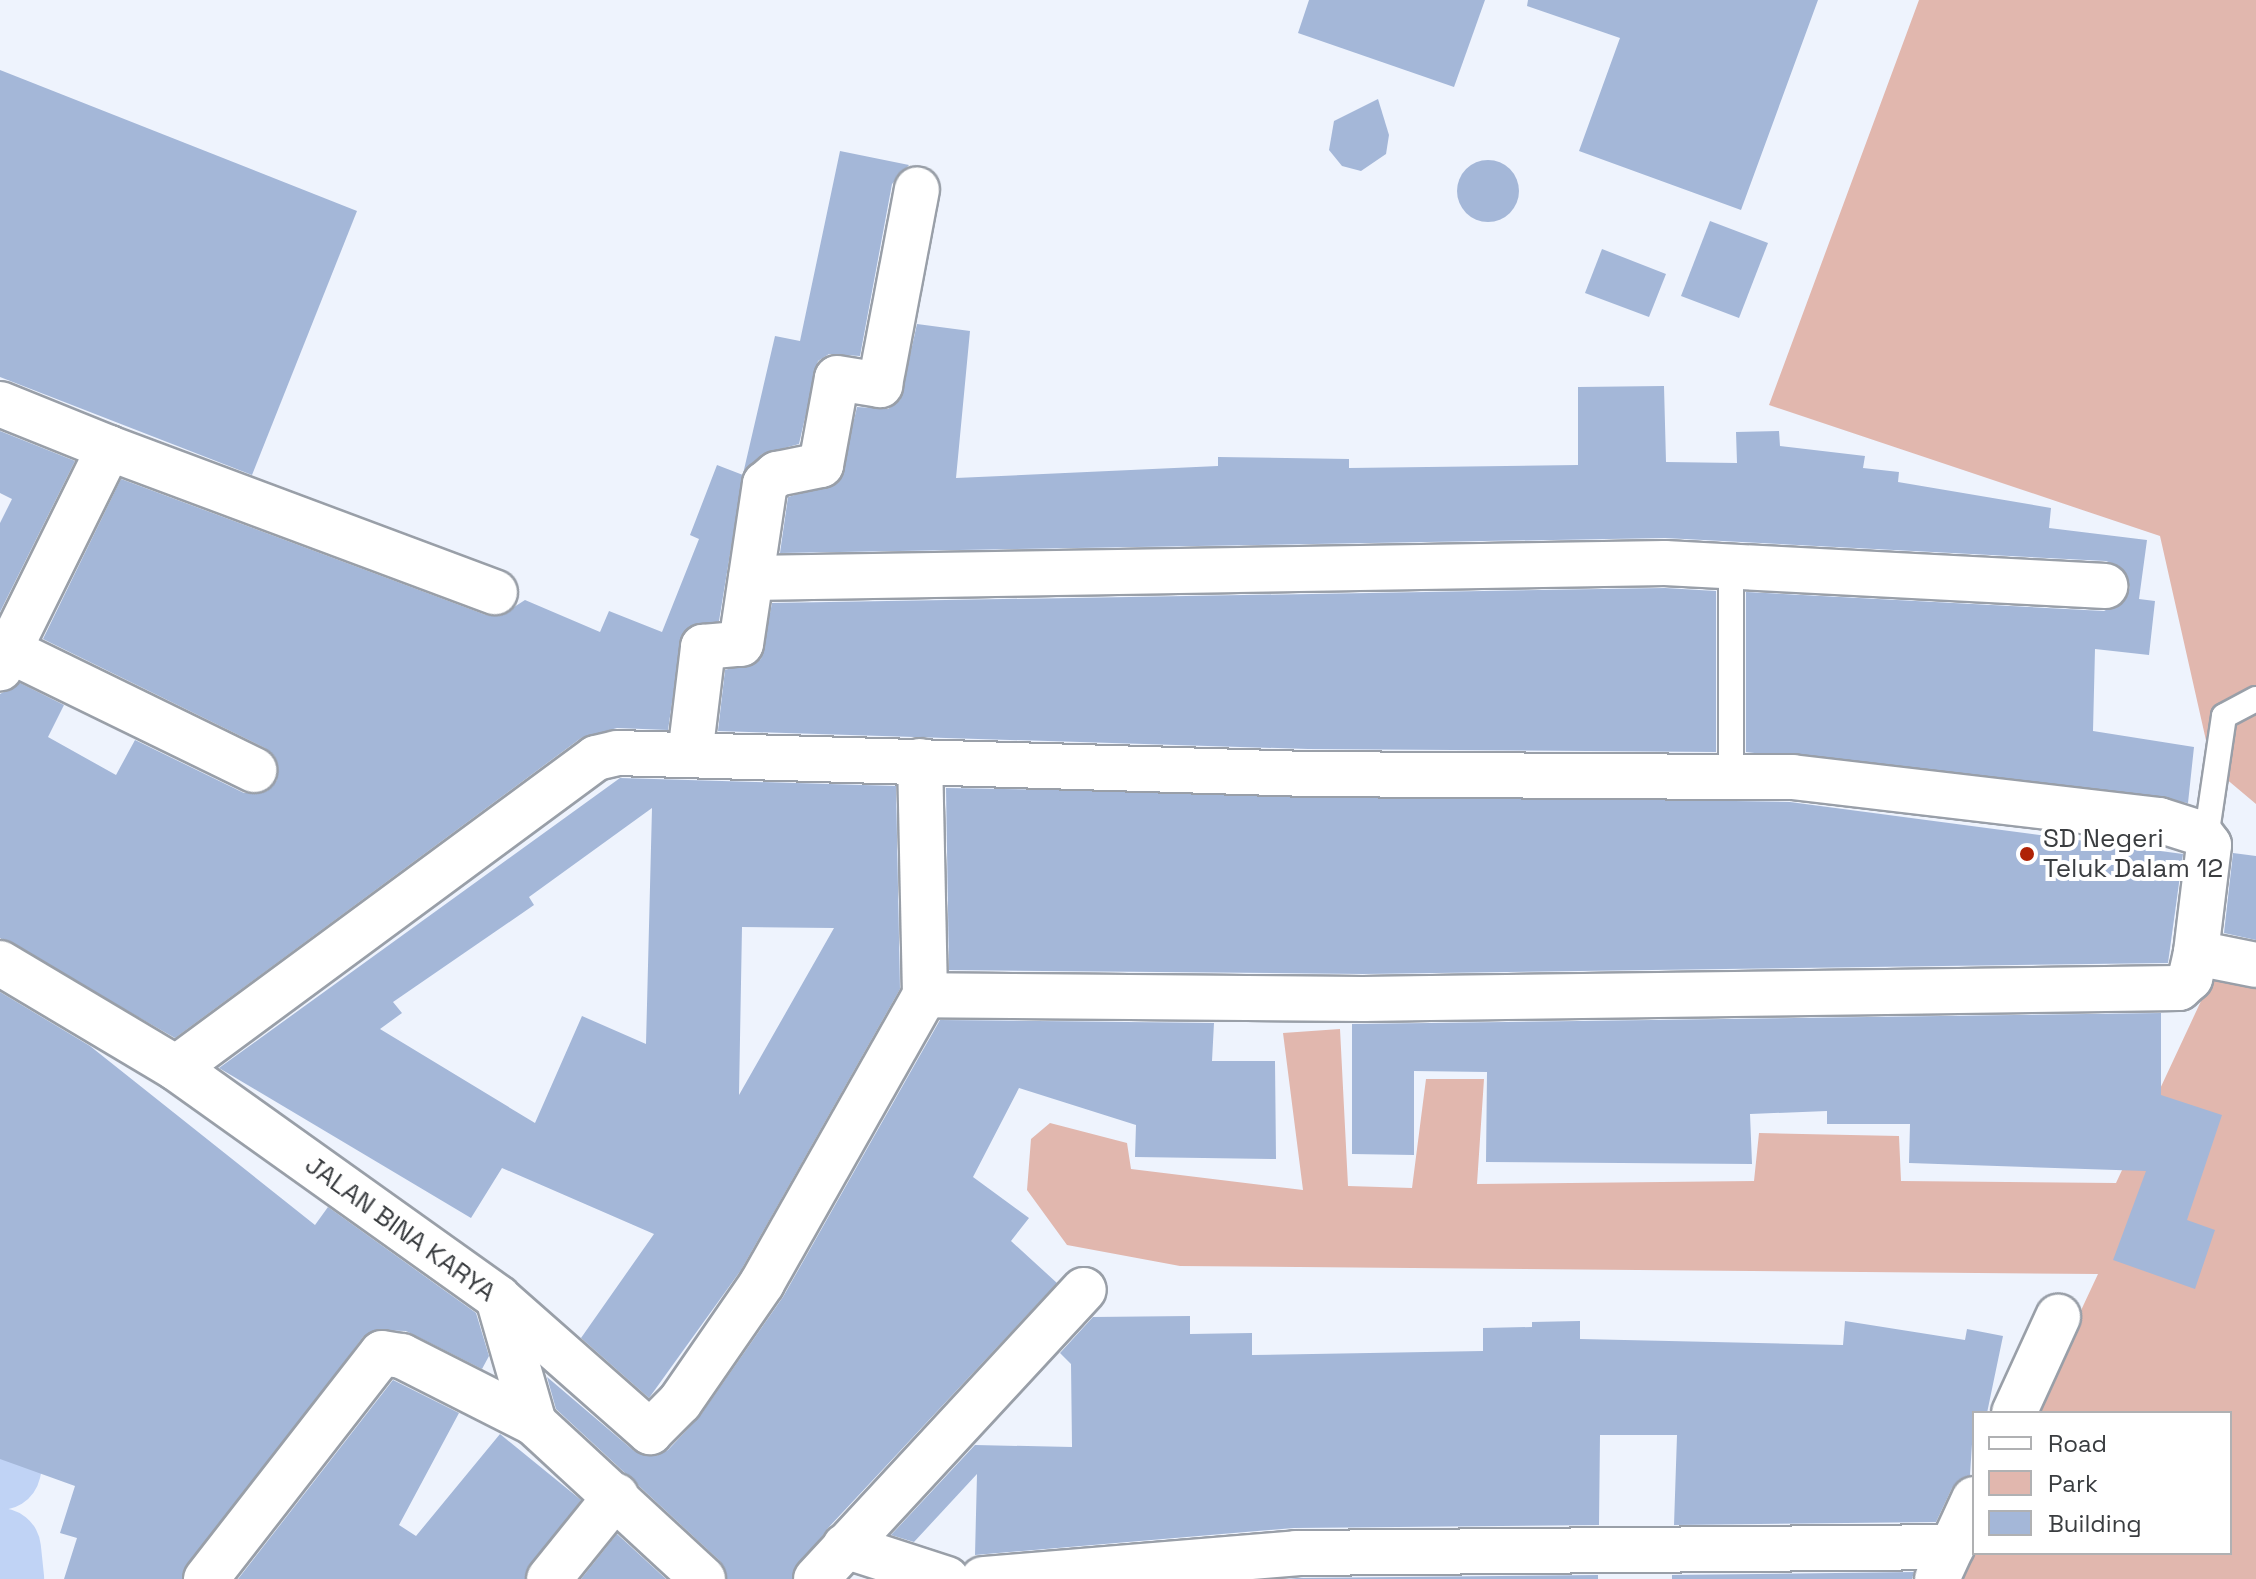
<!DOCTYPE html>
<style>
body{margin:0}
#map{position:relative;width:2256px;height:1579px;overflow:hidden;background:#eef3fd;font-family:"Space Grotesk",sans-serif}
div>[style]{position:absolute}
.green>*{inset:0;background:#e1b7ae}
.river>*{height:82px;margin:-41px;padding:0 41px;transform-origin:41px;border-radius:41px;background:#c0d3f5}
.building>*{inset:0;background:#a4b7d8}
.round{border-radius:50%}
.roads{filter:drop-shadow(2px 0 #999fa8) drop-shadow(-2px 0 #999fa8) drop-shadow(0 2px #999fa8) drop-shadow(0 -2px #999fa8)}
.lane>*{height:24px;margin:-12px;padding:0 12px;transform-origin:12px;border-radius:12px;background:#fff}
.street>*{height:44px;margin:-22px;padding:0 22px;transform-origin:22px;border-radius:22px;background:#fff}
.secondary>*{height:44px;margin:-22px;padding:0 22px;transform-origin:22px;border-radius:22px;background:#fff}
.dots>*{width:22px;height:22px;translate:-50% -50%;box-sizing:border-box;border:4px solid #fff;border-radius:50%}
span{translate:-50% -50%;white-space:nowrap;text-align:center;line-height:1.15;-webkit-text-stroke:8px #fff;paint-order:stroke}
.poi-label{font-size:26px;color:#3a3d40}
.left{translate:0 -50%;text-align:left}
.street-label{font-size:26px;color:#3a3d40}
.legend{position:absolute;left:1972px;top:1411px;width:260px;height:144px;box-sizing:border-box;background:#fff;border:2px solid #b0b1b3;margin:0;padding:10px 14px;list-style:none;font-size:24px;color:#3a3d40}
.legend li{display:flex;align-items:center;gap:16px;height:40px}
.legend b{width:40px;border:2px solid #b0b1b3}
</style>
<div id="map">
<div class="green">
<div style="clip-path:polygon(1919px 0,2256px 0,2256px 804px,2212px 767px,2160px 536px,1769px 405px)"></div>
<div style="clip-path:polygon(2223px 954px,2256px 954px,2256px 1579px,1957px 1579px,1974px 1542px,1974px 1553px,2230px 1553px,2230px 1413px,2033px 1413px,2098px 1274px,1180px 1266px,1067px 1245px,1027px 1190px,1031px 1139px,1050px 1123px,1127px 1143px,1131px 1169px,1303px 1190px,1283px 1033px,1340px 1029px,1348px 1186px,1412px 1188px,1426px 1079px,1484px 1079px,1477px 1184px,1754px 1181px,1759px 1133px,1899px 1136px,1901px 1181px,2116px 1183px)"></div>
</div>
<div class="river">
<div style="left:0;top:1469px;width:73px;rotate:-77.3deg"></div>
<div style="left:0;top:1549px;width:30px;rotate:84deg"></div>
</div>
<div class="building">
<div style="clip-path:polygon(1309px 0,1485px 0,1454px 87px,1298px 33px)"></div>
<div style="clip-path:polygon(1528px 0,1818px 0,1741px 210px,1579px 151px,1620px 38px,1527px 6px)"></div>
<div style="clip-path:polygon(0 70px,357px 211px,252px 475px,0 377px)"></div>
<div style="clip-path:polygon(1378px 99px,1389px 135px,1386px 154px,1361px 171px,1342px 166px,1329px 150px,1334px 121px)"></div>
<div style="clip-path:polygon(840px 151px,909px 165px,892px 184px,860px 356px,829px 354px,818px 361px,799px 444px,762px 454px,743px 474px,775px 336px,800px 341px)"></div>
<div class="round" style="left:1457px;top:160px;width:62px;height:62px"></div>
<div style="clip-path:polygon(1710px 221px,1768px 243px,1739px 318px,1681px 296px)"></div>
<div style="clip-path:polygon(1602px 249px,1666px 274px,1649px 317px,1585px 293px)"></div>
<div style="clip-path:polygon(917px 324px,970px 331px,956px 478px,1218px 466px,1218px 457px,1349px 459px,1349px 468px,1578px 465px,1578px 387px,1664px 386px,1666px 462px,1737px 463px,1736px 432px,1779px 431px,1780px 446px,1865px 456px,1863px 468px,1899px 472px,1898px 482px,2051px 508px,2049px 528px,2147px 540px,2139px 599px,2155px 601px,2149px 655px,2095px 649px,2093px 731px,2194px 747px,2188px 803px,1746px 752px,1746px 592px,2104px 611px,2125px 600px,2130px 587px,2119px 566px,2106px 561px,1665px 538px,780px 553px,788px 497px,839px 482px,857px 407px,888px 409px,900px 400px)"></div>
<div style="clip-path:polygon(0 431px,75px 461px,0 612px,0 523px,12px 499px,0 493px)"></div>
<div style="clip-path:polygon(717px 465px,743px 475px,719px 621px,682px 634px,668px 730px,617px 728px,581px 738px,175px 1038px,0 938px,0 694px,20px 683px,64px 705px,48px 737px,116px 775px,135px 740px,244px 793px,267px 791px,277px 780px,275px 757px,265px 748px,43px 639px,121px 479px,486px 615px,500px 616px,525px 600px,600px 632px,609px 611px,662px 632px,699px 539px,690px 535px)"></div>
<div style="clip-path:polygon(1665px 588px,1716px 591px,1716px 752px,1308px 749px,718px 731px,725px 670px,761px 659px,772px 603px)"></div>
<div style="clip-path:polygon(evenodd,620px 778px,896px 786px,900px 989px,741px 1270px,649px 1398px,581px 1338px,654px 1234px,502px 1168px,471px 1218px,219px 1068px,620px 778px,652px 808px,646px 1044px,582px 1016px,535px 1123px,380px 1029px,402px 1013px,393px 1002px,534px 905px,529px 897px,652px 808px,620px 778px,742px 927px,834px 928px,739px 1095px,742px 927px)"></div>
<div style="clip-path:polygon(946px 788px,1790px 802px,2183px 854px,2168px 963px,1363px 974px,949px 970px)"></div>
<div style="clip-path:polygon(2233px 853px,2256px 856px,2256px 940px,2224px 933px)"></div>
<div style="clip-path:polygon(0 992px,90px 1046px,315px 1225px,328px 1207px,476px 1313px,489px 1356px,482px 1369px,406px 1331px,374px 1330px,363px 1337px,182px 1579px,64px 1579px,77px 1538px,60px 1533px,75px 1486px,0 1459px)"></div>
<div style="clip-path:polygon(2161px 1013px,2161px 1095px,2222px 1115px,2187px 1220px,2215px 1230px,2195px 1289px,2113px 1260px,2146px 1171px,1909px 1163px,1910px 1124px,1827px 1124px,1827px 1111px,1750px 1114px,1752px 1164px,1486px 1162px,1487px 1072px,1414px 1071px,1414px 1155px,1352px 1154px,1352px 1024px)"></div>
<div style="clip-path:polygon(940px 1020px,1214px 1023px,1212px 1061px,1275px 1061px,1276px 1159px,1135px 1157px,1136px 1125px,1019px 1088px,973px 1177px,1029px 1218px,1011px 1241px,1057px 1283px,828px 1528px,792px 1579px,727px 1579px,720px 1561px,556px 1409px,547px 1377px,634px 1451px,656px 1456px,668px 1450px,700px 1416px,783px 1297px)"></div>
<div style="clip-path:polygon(1190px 1316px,1190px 1334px,1252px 1333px,1252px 1355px,1483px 1351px,1483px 1328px,1532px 1327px,1532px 1322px,1580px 1321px,1580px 1339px,1843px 1345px,1845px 1321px,1965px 1340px,1967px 1329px,2003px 1336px,1987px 1413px,1974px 1413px,1970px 1475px,1952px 1488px,1936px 1522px,1674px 1525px,1677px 1435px,1600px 1435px,1599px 1525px,1294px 1528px,975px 1555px,977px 1474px,914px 1542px,891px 1535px,975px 1445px,1072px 1447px,1071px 1364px,1060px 1353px,1093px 1317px)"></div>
<div style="clip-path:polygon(393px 1380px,459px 1413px,399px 1525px,416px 1536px,500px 1434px,581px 1500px,525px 1579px,238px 1579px)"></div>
<div style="clip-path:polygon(617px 1534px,666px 1579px,581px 1579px)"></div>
<div style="clip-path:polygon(1914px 1572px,1912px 1579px,1672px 1579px,1672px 1575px)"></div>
<div style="clip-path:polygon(1598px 1575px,1598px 1579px,1285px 1579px,1297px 1578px)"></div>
</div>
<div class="roads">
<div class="lane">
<div style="left:1731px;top:567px;width:209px;rotate:90deg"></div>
<div style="left:2206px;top:838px;width:123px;rotate:-81.6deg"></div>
<div style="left:2224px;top:716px;width:36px;rotate:-28deg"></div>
</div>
<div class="street">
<div style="left:0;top:404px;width:118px;rotate:22deg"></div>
<div style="left:109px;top:448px;width:246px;rotate:116.3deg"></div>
<div style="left:109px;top:448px;width:412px;rotate:20.5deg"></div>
<div style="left:751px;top:578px;width:914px;rotate:-0.94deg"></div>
<div style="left:1665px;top:563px;width:441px;rotate:3deg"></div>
<div style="left:0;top:646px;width:283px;rotate:26deg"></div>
<div style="left:690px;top:755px;width:109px;rotate:-83.1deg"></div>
<div style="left:703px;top:647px;width:38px;rotate:-5deg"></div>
<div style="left:741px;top:644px;width:162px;rotate:-81.5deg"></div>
<div style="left:765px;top:484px;width:16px;rotate:-40deg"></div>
<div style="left:777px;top:474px;width:45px;rotate:-11.6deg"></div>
<div style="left:821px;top:465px;width:88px;rotate:-79.6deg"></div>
<div style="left:837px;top:378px;width:44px;rotate:9.2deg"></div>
<div style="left:880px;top:385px;width:199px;rotate:-79.3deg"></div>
<div style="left:2196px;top:953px;width:61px;rotate:11.3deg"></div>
<div style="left:176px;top:1068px;width:522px;rotate:-36.43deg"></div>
<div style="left:596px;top:758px;width:22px;rotate:-13deg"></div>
<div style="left:617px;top:753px;width:691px;rotate:1.74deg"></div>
<div style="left:1308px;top:774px;width:484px;rotate:0.4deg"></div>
<div style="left:1792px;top:777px;width:370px;rotate:6.7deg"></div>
<div style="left:2159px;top:820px;width:43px;rotate:17.6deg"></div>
<div style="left:2200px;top:833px;width:15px;rotate:53deg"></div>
<div style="left:2209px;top:845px;width:109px;rotate:96.9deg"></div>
<div style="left:2196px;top:953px;width:26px;rotate:103deg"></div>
<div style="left:2190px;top:978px;width:15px;rotate:138deg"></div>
<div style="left:2179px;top:988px;width:816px;rotate:179.23deg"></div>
<div style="left:1363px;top:999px;width:438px;rotate:-179.5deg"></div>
<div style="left:498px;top:1298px;width:203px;rotate:41.4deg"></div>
<div style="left:650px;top:1432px;width:42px;rotate:-45deg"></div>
<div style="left:680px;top:1402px;width:145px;rotate:-55.4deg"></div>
<div style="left:762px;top:1283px;width:331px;rotate:-60.5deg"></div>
<div style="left:925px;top:995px;width:234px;rotate:-91.2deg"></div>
<div style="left:2014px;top:1413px;width:106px;rotate:-65.4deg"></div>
<div style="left:845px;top:1546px;width:107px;rotate:17.9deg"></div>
<div style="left:206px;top:1579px;width:286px;rotate:-52.1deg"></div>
<div style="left:382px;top:1353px;width:20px;rotate:9deg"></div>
<div style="left:402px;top:1356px;width:148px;rotate:26.9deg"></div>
<div style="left:549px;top:1579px;width:107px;rotate:-51.1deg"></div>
<div style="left:816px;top:1579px;width:394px;rotate:-47.2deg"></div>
<div style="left:983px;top:1579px;width:314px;rotate:-4.7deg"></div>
<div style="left:1296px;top:1553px;width:656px;rotate:-0.52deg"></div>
<div style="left:1937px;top:1579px;width:88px;rotate:-65.2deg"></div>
</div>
<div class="secondary">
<div style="left:0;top:963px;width:205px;rotate:30.8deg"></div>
<div style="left:176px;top:1068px;width:396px;rotate:35.5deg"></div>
<div style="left:498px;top:1298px;width:130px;rotate:73.9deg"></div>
<div style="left:534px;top:1423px;width:230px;rotate:42.7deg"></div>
</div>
</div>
<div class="dots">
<div style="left:2027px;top:854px;background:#af2206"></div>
</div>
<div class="poi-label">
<span class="left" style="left:2043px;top:854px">SD Negeri<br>Teluk Dalam 12</span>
</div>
<div class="street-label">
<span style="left:400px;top:1229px;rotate:36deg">JALAN BINA KARYA</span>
</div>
<ul class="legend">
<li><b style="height:10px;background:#fff"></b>Road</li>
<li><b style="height:22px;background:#e1b7ae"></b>Park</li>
<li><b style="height:22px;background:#a4b7d8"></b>Building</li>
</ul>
</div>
